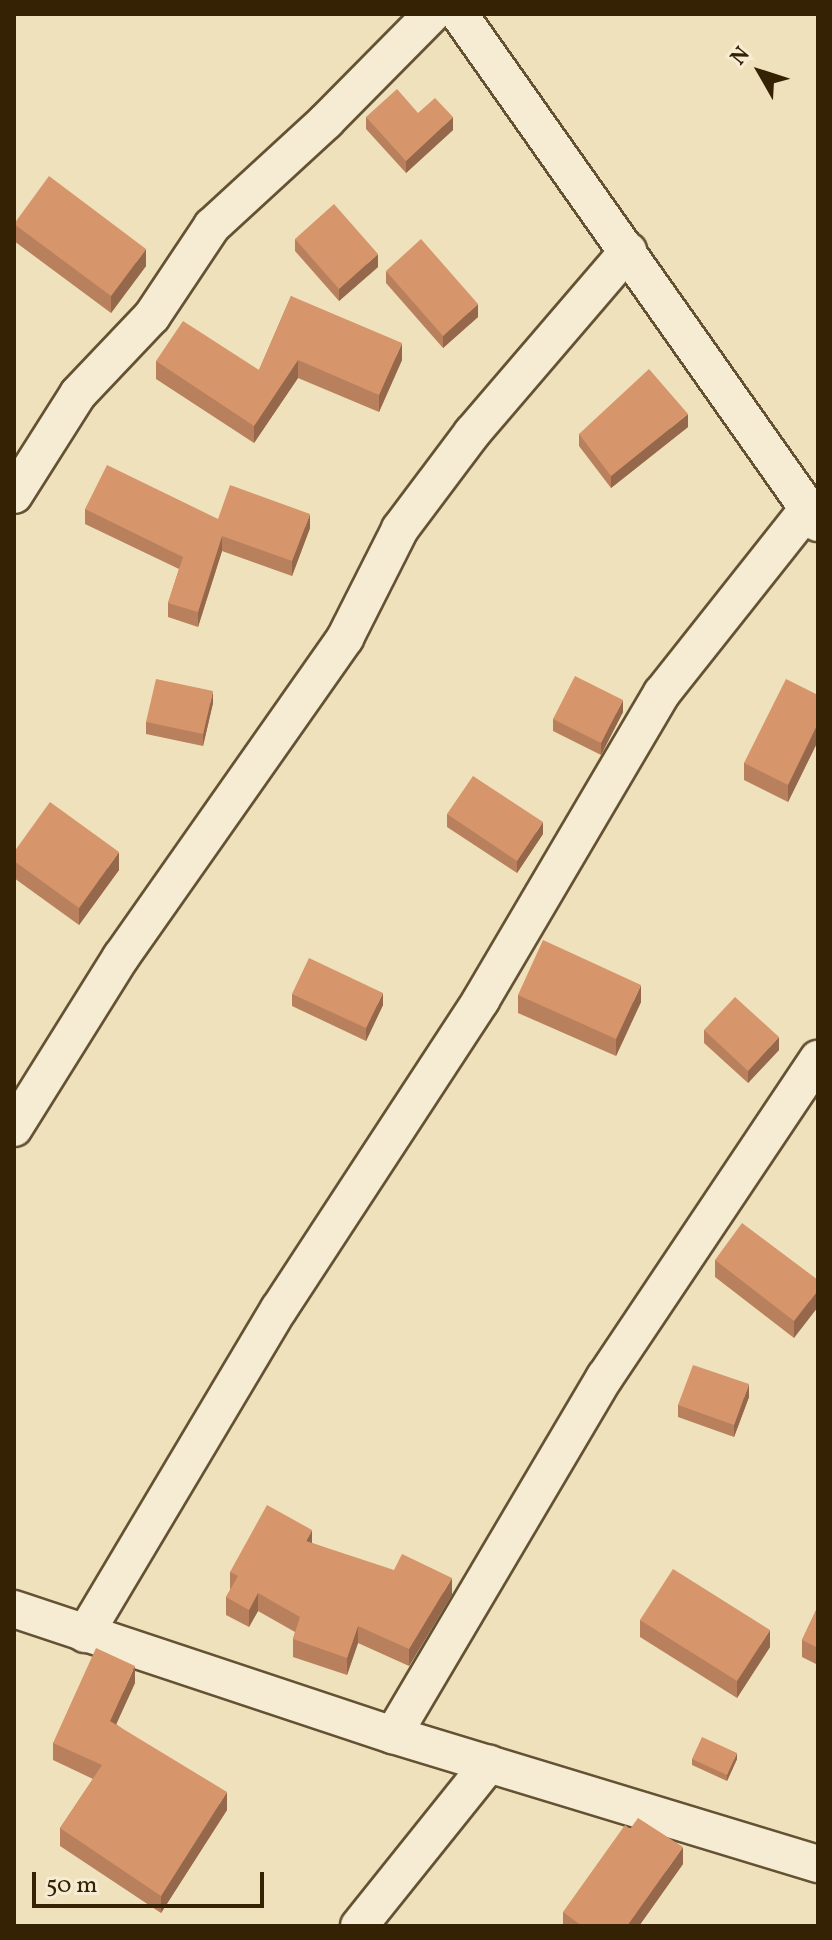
<!DOCTYPE html>
<style>
body{margin:0}
#map{position:relative;width:832px;height:1940px;overflow:hidden;background:#efe1bc;font-family:Vollkorn,serif}
div>[style]{position:absolute}
.roads{filter:drop-shadow(2px 0 #645233) drop-shadow(-2px 0 #645233) drop-shadow(0 2px #645233) drop-shadow(0 -2px #645233)}
.minor>*{height:36px;margin:-18px;padding:0 18px;transform-origin:18px;border-radius:18px;background:#f5ecd3}
.wall>*{inset:0;background:#b8805c}
.shaded-wall>*{inset:0;background:#96684b}
.building>*{inset:0;background:#d6956b}
span{translate:-50% -50%;white-space:nowrap;text-align:center;line-height:1.15;-webkit-text-stroke:7px #f5ecd3;paint-order:stroke}
.frame{position:absolute;inset:0;border:16px solid #352205;pointer-events:none}
.north{position:absolute;left:720px;top:32px;width:80px;height:80px;-webkit-text-stroke:6px #f5ecd3;paint-order:stroke;rotate:309deg;font-size:22px;font-weight:700;line-height:32px;text-align:center;color:#352205}
.north::after{content:'';display:block;margin:auto;width:28px;height:36px;background:#352205;clip-path:polygon(50% 0,100% 100%,50% 72%,0 100%)}
.scale{position:absolute;left:32px;top:1872px;width:232px;height:36px;box-sizing:border-box;border:4px solid #352205;border-top:0;padding-left:10px;font-size:24px;line-height:28px;white-space:nowrap;color:#352205;-webkit-text-stroke:6px #f5ecd3;paint-order:stroke}
</style>
<div id="map">
<div class="roads">
<div class="minor">
<div style="left:459px;top:14px;width:623px;rotate:54.8deg"></div>
<div style="left:14px;top:495px;width:120px;rotate:-57.6deg"></div>
<div style="left:78px;top:394px;width:108px;rotate:-46.5deg"></div>
<div style="left:152px;top:316px;width:108px;rotate:-56.3deg"></div>
<div style="left:212px;top:226px;width:155px;rotate:-42.6deg"></div>
<div style="left:326px;top:121px;width:151px;rotate:-45.3deg"></div>
<div style="left:14px;top:1128px;width:202px;rotate:-58deg"></div>
<div style="left:121px;top:957px;width:390px;rotate:-54.9deg"></div>
<div style="left:345px;top:638px;width:122px;rotate:-63.2deg"></div>
<div style="left:400px;top:529px;width:120px;rotate:-53.1deg"></div>
<div style="left:472px;top:433px;width:240px;rotate:-49.4deg"></div>
<div style="left:14px;top:1609px;width:399px;rotate:18.4deg"></div>
<div style="left:393px;top:1735px;width:444px;rotate:16.9deg"></div>
<div style="left:85px;top:1634px;width:378px;rotate:-59.2deg"></div>
<div style="left:279px;top:1309px;width:369px;rotate:-56.8deg"></div>
<div style="left:481px;top:1000px;width:356px;rotate:-59.5deg"></div>
<div style="left:662px;top:693px;width:233px;rotate:-51.6deg"></div>
<div style="left:393px;top:1735px;width:416px;rotate:-59.4deg"></div>
<div style="left:605px;top:1377px;width:383px;rotate:-56.2deg"></div>
<div style="left:359px;top:1926px;width:208px;rotate:-51.3deg"></div>
</div>
</div>
<div class="wall">
<div style="clip-path:polygon(418px 113px,453px 130px,406px 173px,366px 129px,366px 117px)"></div>
<div style="clip-path:polygon(14px 223px,146px 266px,111px 313px,14px 241px)"></div>
<div style="clip-path:polygon(295px 239px,378px 267px,339px 301px,295px 251px)"></div>
<div style="clip-path:polygon(386px 271px,478px 317px,443px 348px,386px 283px)"></div>
<div style="clip-path:polygon(291px 296px,402px 360px,379px 412px,298px 378px,254px 443px,156px 379px,156px 361px,259px 370px)"></div>
<div style="clip-path:polygon(688px 427px,611px 488px,579px 446px,579px 434px)"></div>
<div style="clip-path:polygon(85px 509px,218px 519px,310px 528px,292px 576px,222px 551px,198px 627px,168px 617px,168px 603px,179px 569px,85px 524px)"></div>
<div style="clip-path:polygon(818px 695px,818px 741px,788px 802px,744px 780px,744px 763px)"></div>
<div style="clip-path:polygon(213px 703px,203px 746px,146px 734px,146px 722px)"></div>
<div style="clip-path:polygon(623px 712px,601px 755px,553px 731px,553px 719px)"></div>
<div style="clip-path:polygon(447px 814px,543px 834px,517px 873px,447px 827px)"></div>
<div style="clip-path:polygon(14px 852px,119px 870px,79px 925px,14px 878px)"></div>
<div style="clip-path:polygon(292px 994px,383px 1005px,366px 1041px,292px 1006px)"></div>
<div style="clip-path:polygon(518px 995px,641px 1002px,616px 1056px,518px 1013px)"></div>
<div style="clip-path:polygon(704px 1030px,779px 1050px,748px 1083px,704px 1043px)"></div>
<div style="clip-path:polygon(715px 1260px,818px 1280px,794px 1338px,715px 1277px)"></div>
<div style="clip-path:polygon(749px 1397px,734px 1437px,678px 1417px,678px 1405px)"></div>
<div style="clip-path:polygon(312px 1543px,452px 1595px,409px 1666px,358px 1643px,347px 1675px,293px 1657px,293px 1639px,295px 1632px,258px 1611px,249px 1627px,226px 1615px,226px 1597px,230px 1590px,230px 1572px)"></div>
<div style="clip-path:polygon(818px 1606px,818px 1665px,802px 1657px,802px 1640px)"></div>
<div style="clip-path:polygon(640px 1620px,770px 1647px,737px 1698px,640px 1637px)"></div>
<div style="clip-path:polygon(135px 1683px,116px 1724px,227px 1810px,161px 1913px,60px 1846px,60px 1828px,93px 1779px,53px 1760px,53px 1743px)"></div>
<div style="clip-path:polygon(692px 1759px,737px 1759px,727px 1781px,692px 1765px)"></div>
<div style="clip-path:polygon(683px 1864px,639px 1926px,563px 1926px,563px 1912px)"></div>
</div>
<div class="shaded-wall">
<div style="clip-path:polygon(453px 117px,453px 130px,406px 173px,406px 161px)"></div>
<div style="clip-path:polygon(146px 249px,146px 266px,111px 313px,111px 296px)"></div>
<div style="clip-path:polygon(378px 254px,378px 267px,339px 301px,339px 289px)"></div>
<div style="clip-path:polygon(478px 304px,478px 317px,443px 348px,443px 336px)"></div>
<div style="clip-path:polygon(402px 343px,402px 360px,379px 412px,379px 395px)"></div>
<div style="clip-path:polygon(298px 360px,298px 378px,254px 443px,254px 426px)"></div>
<div style="clip-path:polygon(688px 414px,688px 427px,611px 488px,611px 476px)"></div>
<div style="clip-path:polygon(310px 514px,310px 528px,292px 576px,292px 561px)"></div>
<div style="clip-path:polygon(222px 536px,222px 551px,198px 627px,198px 612px)"></div>
<div style="clip-path:polygon(213px 691px,213px 703px,203px 746px,203px 734px)"></div>
<div style="clip-path:polygon(623px 700px,623px 712px,601px 755px,601px 743px)"></div>
<div style="clip-path:polygon(818px 723px,818px 741px,788px 802px,788px 785px)"></div>
<div style="clip-path:polygon(543px 822px,543px 834px,517px 873px,517px 861px)"></div>
<div style="clip-path:polygon(119px 852px,119px 870px,79px 925px,79px 908px)"></div>
<div style="clip-path:polygon(641px 985px,641px 1002px,616px 1056px,616px 1039px)"></div>
<div style="clip-path:polygon(383px 993px,383px 1005px,366px 1041px,366px 1028px)"></div>
<div style="clip-path:polygon(779px 1037px,779px 1050px,748px 1083px,748px 1071px)"></div>
<div style="clip-path:polygon(818px 1290px,818px 1307px,794px 1338px,794px 1321px)"></div>
<div style="clip-path:polygon(749px 1384px,749px 1397px,734px 1437px,734px 1425px)"></div>
<div style="clip-path:polygon(312px 1530px,312px 1548px,306px 1541px)"></div>
<div style="clip-path:polygon(452px 1578px,452px 1595px,409px 1666px,409px 1649px)"></div>
<div style="clip-path:polygon(258px 1593px,258px 1611px,249px 1627px,249px 1610px)"></div>
<div style="clip-path:polygon(358px 1626px,358px 1643px,347px 1675px,347px 1658px)"></div>
<div style="clip-path:polygon(770px 1630px,770px 1647px,737px 1698px,737px 1681px)"></div>
<div style="clip-path:polygon(135px 1666px,135px 1683px,110px 1738px,110px 1721px)"></div>
<div style="clip-path:polygon(737px 1753px,737px 1759px,727px 1781px,727px 1775px)"></div>
<div style="clip-path:polygon(227px 1792px,227px 1810px,161px 1913px,161px 1896px)"></div>
<div style="clip-path:polygon(683px 1847px,683px 1864px,639px 1926px,627px 1926px)"></div>
</div>
<div class="building">
<div style="clip-path:polygon(397px 89px,418px 113px,435px 98px,453px 117px,406px 161px,366px 117px)"></div>
<div style="clip-path:polygon(49px 176px,146px 249px,111px 296px,14px 224px)"></div>
<div style="clip-path:polygon(334px 204px,378px 254px,339px 289px,295px 239px)"></div>
<div style="clip-path:polygon(421px 239px,478px 304px,443px 336px,386px 271px)"></div>
<div style="clip-path:polygon(291px 296px,402px 343px,379px 395px,298px 360px,254px 426px,156px 361px,183px 321px,259px 370px)"></div>
<div style="clip-path:polygon(649px 369px,688px 414px,611px 476px,579px 434px)"></div>
<div style="clip-path:polygon(107px 465px,218px 519px,230px 485px,310px 514px,292px 561px,222px 536px,198px 612px,168px 603px,183px 557px,85px 509px)"></div>
<div style="clip-path:polygon(575px 676px,623px 700px,601px 743px,553px 719px)"></div>
<div style="clip-path:polygon(156px 679px,213px 691px,203px 734px,146px 722px)"></div>
<div style="clip-path:polygon(786px 679px,818px 695px,818px 723px,788px 785px,744px 763px)"></div>
<div style="clip-path:polygon(473px 776px,543px 822px,517px 861px,447px 814px)"></div>
<div style="clip-path:polygon(50px 802px,119px 852px,79px 908px,14px 861px,14px 852px)"></div>
<div style="clip-path:polygon(543px 940px,641px 985px,616px 1039px,518px 995px)"></div>
<div style="clip-path:polygon(309px 958px,383px 993px,366px 1028px,292px 994px)"></div>
<div style="clip-path:polygon(735px 997px,779px 1037px,748px 1071px,704px 1030px)"></div>
<div style="clip-path:polygon(742px 1223px,818px 1280px,818px 1290px,794px 1321px,715px 1260px)"></div>
<div style="clip-path:polygon(693px 1365px,749px 1384px,734px 1425px,678px 1405px)"></div>
<div style="clip-path:polygon(267px 1505px,312px 1530px,306px 1541px,394px 1570px,402px 1554px,452px 1578px,409px 1649px,358px 1626px,347px 1658px,293px 1639px,300px 1617px,258px 1593px,249px 1610px,226px 1597px,238px 1576px,230px 1572px)"></div>
<div style="clip-path:polygon(673px 1569px,770px 1630px,737px 1681px,640px 1620px)"></div>
<div style="clip-path:polygon(818px 1606px,818px 1648px,802px 1640px)"></div>
<div style="clip-path:polygon(96px 1648px,135px 1666px,110px 1721px,227px 1792px,161px 1896px,60px 1828px,102px 1765px,53px 1743px)"></div>
<div style="clip-path:polygon(702px 1737px,737px 1753px,727px 1775px,692px 1759px)"></div>
<div style="clip-path:polygon(638px 1818px,683px 1847px,627px 1926px,582px 1926px,563px 1912px,625px 1825px,630px 1829px)"></div>
</div>
<div class="frame"></div>
<div class="north">N</div>
<div class="scale">50 m</div>
</div>
